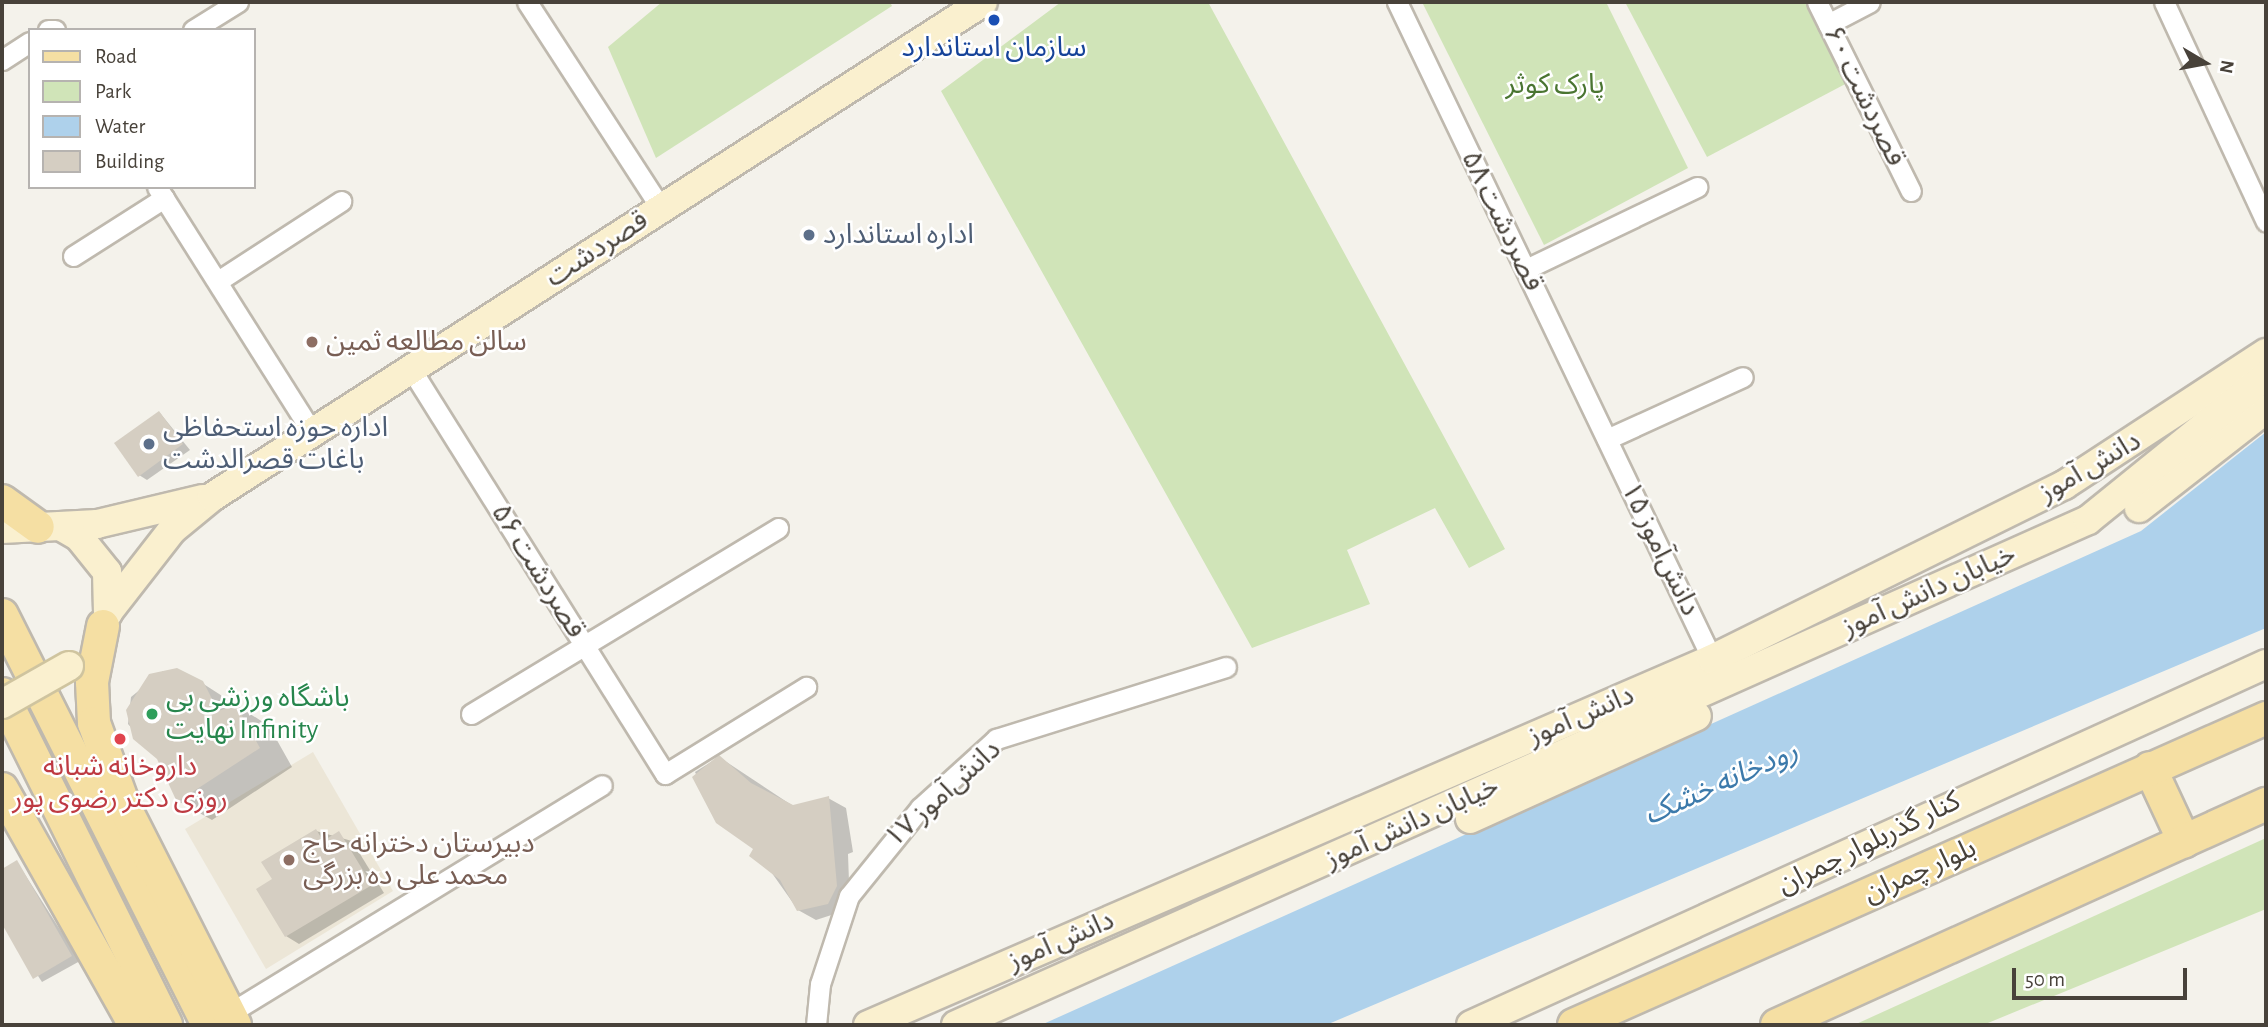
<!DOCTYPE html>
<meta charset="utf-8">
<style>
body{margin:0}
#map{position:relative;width:2268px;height:1027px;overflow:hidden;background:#f4f2eb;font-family:"Alegreya Sans","Noto Sans Arabic",sans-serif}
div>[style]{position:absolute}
.education>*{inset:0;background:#ece6d7}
.green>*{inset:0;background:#d0e4b8}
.water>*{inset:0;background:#aed1eb}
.shadow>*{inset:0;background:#0003}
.building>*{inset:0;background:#d5cec2}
.roads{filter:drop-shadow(2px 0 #bfb9ae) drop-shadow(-2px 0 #bfb9ae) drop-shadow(0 2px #bfb9ae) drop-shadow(0 -2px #bfb9ae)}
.street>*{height:19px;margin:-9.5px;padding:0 9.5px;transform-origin:9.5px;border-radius:9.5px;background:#fff}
.secondary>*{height:28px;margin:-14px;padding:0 14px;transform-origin:14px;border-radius:14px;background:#faf0cf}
.primary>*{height:32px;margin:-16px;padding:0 16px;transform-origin:16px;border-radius:16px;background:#f5dfa3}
.bridges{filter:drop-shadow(2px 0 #cfc49f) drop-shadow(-2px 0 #cfc49f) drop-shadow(0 2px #cfc49f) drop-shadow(0 -2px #cfc49f)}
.secondary-bridge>*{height:28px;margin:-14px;padding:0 14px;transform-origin:14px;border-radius:14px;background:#faf0cf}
.dots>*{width:19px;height:19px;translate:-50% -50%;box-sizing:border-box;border:4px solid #fff;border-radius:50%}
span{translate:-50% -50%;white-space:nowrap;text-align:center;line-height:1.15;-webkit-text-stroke:5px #fff;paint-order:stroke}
.transit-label{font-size:28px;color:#164399}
.park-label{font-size:28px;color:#4a7531}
.street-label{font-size:28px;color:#48423a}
.service-label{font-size:28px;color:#4e5e75}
.left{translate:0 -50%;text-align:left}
.education-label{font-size:28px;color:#785e54}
.leisure-label{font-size:28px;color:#27864d}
.health-label{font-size:28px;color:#be3a42}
.water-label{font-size:30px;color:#3c7aab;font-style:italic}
.frame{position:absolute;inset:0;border:4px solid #48423a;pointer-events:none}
.legend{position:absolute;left:28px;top:28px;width:228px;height:161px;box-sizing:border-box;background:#fff;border:2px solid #b6b3b0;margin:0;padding:9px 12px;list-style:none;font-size:21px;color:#48423a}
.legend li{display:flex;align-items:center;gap:14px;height:35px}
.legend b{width:35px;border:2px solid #b6b3b0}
.north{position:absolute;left:2170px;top:28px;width:70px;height:70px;-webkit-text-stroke:5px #fff;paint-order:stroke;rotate:100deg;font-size:19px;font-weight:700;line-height:28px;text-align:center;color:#48423a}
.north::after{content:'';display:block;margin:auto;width:24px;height:32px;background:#48423a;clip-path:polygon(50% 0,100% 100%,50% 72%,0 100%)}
.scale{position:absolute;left:2012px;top:968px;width:175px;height:32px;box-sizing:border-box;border:4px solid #48423a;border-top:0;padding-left:9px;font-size:21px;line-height:24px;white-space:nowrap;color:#48423a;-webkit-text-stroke:5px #fff;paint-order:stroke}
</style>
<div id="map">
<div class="education">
<div style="clip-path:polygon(313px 752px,393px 891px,266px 969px,185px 829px)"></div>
</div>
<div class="green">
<div style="clip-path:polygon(662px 2px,890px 2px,892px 6px,656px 158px,608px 47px)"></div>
<div style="clip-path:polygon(1061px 2px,1208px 2px,1505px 549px,1469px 568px,1435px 508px,1347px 550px,1370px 604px,1252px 648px,941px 91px)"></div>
<div style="clip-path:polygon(1422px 2px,1606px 2px,1688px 168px,1544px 245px)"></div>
<div style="clip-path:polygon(1625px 2px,1809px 2px,1851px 81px,1707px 157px)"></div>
<div style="clip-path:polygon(2266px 838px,2266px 909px,1983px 1025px,1854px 1025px)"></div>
</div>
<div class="water">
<div style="clip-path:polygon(2266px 432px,2266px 628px,1326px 1025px,1041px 1025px,2141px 531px)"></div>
</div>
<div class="shadow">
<div style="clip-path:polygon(160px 413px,190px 450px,147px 480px,139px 475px)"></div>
<div style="clip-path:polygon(163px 671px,202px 683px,269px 726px,292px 767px,212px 820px,178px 801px,158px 758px,128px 724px,131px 697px)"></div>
<div style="clip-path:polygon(719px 757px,793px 806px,828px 798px,846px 808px,853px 852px,848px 854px,850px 909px,816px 920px,798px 910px,755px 849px,718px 822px,695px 772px)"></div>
<div style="clip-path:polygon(316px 831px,352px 841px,384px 893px,299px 944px,286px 936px,274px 880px)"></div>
<div style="clip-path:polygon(17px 862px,80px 961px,42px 982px,2px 921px,2px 871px)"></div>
</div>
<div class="building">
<div style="clip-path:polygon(159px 411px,183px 444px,138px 477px,114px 443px)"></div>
<div style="clip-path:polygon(177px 668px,203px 681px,218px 711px,236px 705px,260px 748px,177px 802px,157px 759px,133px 739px,126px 710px,149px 674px)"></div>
<div style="clip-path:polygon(719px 755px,751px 783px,793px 805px,829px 796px,837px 886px,828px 904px,797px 911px,780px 880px,749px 856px,753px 849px,716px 823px,692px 777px)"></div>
<div style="clip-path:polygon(316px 829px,323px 841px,339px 831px,372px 885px,285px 937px,256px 889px,272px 879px,261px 862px)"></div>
<div style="clip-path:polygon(17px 860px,72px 956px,33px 979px,2px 924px,2px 869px)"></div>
</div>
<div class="roads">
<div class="street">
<div style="left:527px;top:2px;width:246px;rotate:57deg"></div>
<div style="left:1397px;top:2px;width:729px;rotate:64.38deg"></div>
<div style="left:1817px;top:2px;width:211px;rotate:63.6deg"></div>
<div style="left:2164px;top:2px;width:242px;rotate:65.1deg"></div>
<div style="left:1828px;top:24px;width:47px;rotate:-27.6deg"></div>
<div style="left:48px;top:30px;width:7px"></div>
<div style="left:193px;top:30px;width:53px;rotate:-31.9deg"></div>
<div style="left:2px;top:60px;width:33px;rotate:-33deg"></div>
<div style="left:157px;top:187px;width:290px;rotate:57.7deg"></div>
<div style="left:73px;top:256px;width:108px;rotate:-32.5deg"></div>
<div style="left:1526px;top:269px;width:190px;rotate:-25.6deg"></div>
<div style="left:218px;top:281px;width:147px;rotate:-33deg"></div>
<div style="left:411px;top:369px;width:478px;rotate:57.9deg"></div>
<div style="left:665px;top:774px;width:166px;rotate:-31.7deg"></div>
<div style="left:1607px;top:439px;width:149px;rotate:-24.5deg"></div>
<div style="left:471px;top:714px;width:359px;rotate:-31.2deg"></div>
<div style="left:230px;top:1013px;width:436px;rotate:-31.5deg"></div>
<div style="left:816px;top:1025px;width:41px;rotate:-84.4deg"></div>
<div style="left:820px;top:984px;width:93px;rotate:-71.8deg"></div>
<div style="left:849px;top:896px;width:113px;rotate:-51.1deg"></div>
<div style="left:920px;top:808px;width:103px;rotate:-42.2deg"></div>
<div style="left:996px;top:739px;width:241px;rotate:-17.4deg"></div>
</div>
<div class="secondary">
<div style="left:2139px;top:508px;width:161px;rotate:-37.9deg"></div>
<div style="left:60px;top:526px;width:22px;rotate:30deg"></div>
<div style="left:79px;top:537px;width:45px;rotate:51.3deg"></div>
<div style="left:107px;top:572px;width:41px;rotate:88.6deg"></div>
<div style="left:2px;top:529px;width:95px;rotate:-3deg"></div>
<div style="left:97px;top:524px;width:109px;rotate:-13.3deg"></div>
<div style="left:109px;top:611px;width:103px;rotate:-52.1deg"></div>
<div style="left:172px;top:530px;width:52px;rotate:-39.5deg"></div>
<div style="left:212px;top:497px;width:916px;rotate:-32.7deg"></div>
<div style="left:1470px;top:819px;width:249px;rotate:-24.4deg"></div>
<div style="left:868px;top:1025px;width:920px;rotate:-23.44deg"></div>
<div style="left:1712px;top:659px;width:393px;rotate:-26.3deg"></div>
<div style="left:2064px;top:485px;width:241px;rotate:-33.2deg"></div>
<div style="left:956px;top:1025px;width:1240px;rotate:-24.04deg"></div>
<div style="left:2088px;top:520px;width:229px;rotate:-39deg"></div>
<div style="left:1471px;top:1025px;width:873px;rotate:-24.42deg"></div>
</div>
<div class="primary">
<div style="left:2px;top:501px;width:44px;rotate:35.8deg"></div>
<div style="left:2px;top:615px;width:459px;rotate:63.3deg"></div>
<div style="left:103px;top:626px;width:57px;rotate:101.1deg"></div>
<div style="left:92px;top:682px;width:41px;rotate:87.2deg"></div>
<div style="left:94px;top:723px;width:90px;rotate:70deg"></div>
<div style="left:125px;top:808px;width:243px;rotate:63.1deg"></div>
<div style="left:2px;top:694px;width:369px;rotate:63.6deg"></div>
<div style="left:2150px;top:768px;width:81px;rotate:65deg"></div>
<div style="left:2px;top:789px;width:271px;rotate:60.6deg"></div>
<div style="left:1574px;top:1025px;width:757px;rotate:-23.92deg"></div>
<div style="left:1777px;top:1025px;width:537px;rotate:-24.32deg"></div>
</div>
</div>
<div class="bridges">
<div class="secondary-bridge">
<div style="left:2px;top:704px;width:77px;rotate:-29.6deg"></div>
</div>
</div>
<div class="dots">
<div style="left:994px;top:20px;background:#1a4fb4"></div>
<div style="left:809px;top:235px;background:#5c6f8a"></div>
<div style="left:312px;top:342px;background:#8d6e63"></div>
<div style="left:149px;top:444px;background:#5c6f8a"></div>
<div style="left:152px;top:714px;background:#2e9e5b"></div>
<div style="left:120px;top:739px;background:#e0444e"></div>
<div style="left:289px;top:860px;background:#8d6e63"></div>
</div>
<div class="transit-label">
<span style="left:994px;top:48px">سازمان استاندارد</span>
</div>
<div class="park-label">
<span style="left:1555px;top:85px">پارک کوثر</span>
</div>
<div class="street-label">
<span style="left:1864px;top:96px;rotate:64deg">۶۰ قصردشت</span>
<span style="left:1502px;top:221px;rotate:64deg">قصردشت ۵۸</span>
<span style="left:597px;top:249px;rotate:-33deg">قصردشت</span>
<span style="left:2090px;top:467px;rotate:-30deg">دانش آموز</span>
<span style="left:1660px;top:549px;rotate:64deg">دانش‌آموز ۱۵</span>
<span style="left:538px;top:571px;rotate:58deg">۵۶ قصردشت</span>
<span style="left:1929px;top:591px;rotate:-24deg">خیابان دانش آموز</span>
<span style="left:1581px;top:716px;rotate:-23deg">دانش آموز</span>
<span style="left:943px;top:794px;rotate:-42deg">دانش‌آموز ۱۷</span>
<span style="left:1412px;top:823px;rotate:-24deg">خیابان دانش آموز</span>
<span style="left:1869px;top:843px;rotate:-26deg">کنار گذربلوار چمران</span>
<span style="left:1920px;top:871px;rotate:-24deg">بلوار چمران</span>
<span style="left:1061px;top:941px;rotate:-23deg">دانش آموز</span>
</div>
<div class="service-label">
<span class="left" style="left:823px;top:235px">اداره استاندارد</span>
<span class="left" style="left:163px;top:444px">اداره حوزه استحفاظی<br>باغات قصرالدشت</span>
</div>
<div class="education-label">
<span class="left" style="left:326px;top:342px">سالن مطالعه ثمین</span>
<span class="left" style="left:303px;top:860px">دبیرستان دخترانه حاج<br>محمد علی ده بزرگی</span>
</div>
<div class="leisure-label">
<span class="left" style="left:166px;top:714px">باشگاه ورزشی بی<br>نهایت Infinity</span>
</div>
<div class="health-label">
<span style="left:120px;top:783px">داروخانه شبانه<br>روزی دکتر رضوی پور</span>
</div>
<div class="water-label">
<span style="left:1721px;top:783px;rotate:-24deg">رودخانه خشک</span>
</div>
<div class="frame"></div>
<ul class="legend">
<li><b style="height:9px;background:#f5dfa3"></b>Road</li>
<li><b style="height:19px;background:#d0e4b8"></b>Park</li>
<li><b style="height:19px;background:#aed1eb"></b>Water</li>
<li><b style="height:19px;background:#d5cec2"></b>Building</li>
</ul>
<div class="north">N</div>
<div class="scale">50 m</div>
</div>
